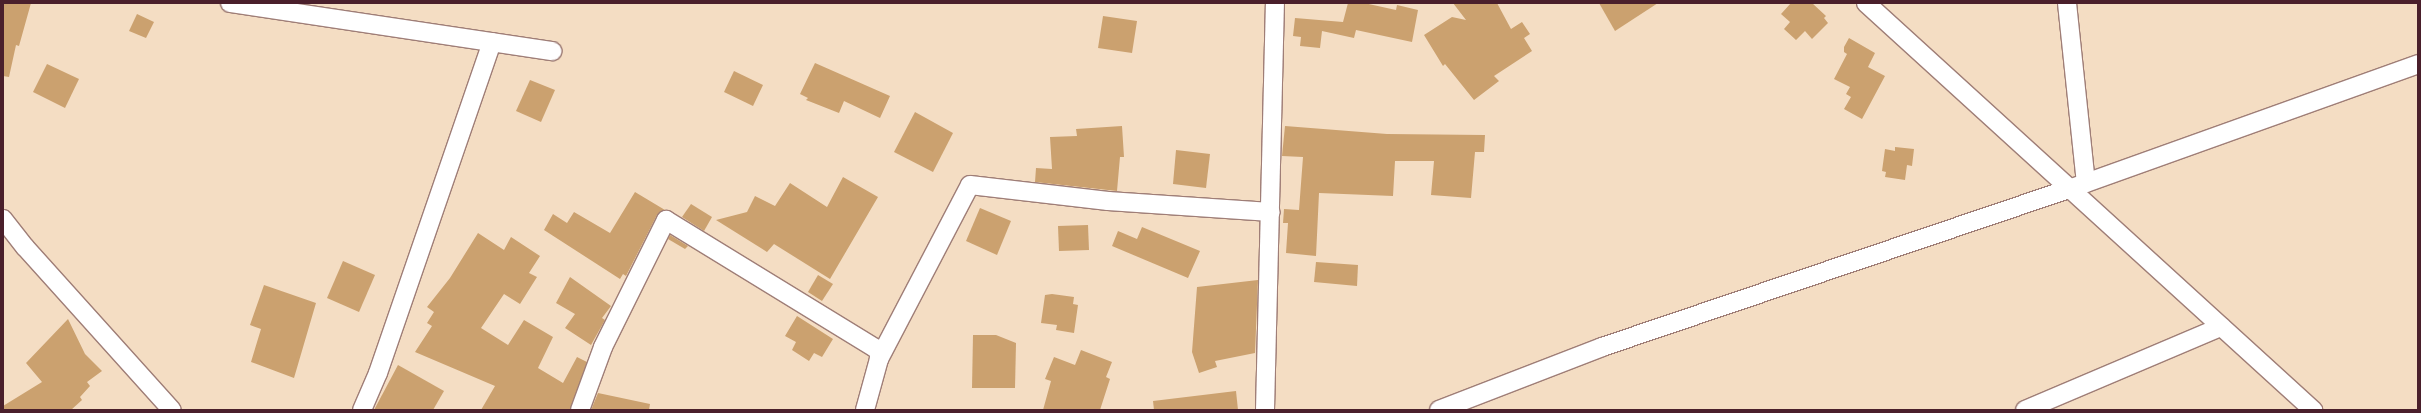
<!DOCTYPE html>
<style>
body{margin:0}
#map{position:relative;width:2421px;height:413px;overflow:hidden;background:#f4ddc3;font-family:"Libre Bodoni",serif}
div>[style]{position:absolute}
.building>*{inset:0;background:#cba16f}
.roads{filter:drop-shadow(1px 0 #9f7e77) drop-shadow(-1px 0 #9f7e77) drop-shadow(0 1px #9f7e77) drop-shadow(0 -1px #9f7e77)}
.minor>*{height:18px;margin:-9px;padding:0 9px;transform-origin:9px;border-radius:9px;background:#fff}
span{translate:-50% -50%;white-space:nowrap;text-align:center;line-height:1.15;-webkit-text-stroke:3.5px #f6f6f2;paint-order:stroke}
.frame{position:absolute;inset:0;border:4px solid #4a1f2b;pointer-events:none}
</style>
<div id="map">
<div class="building">
<div style="clip-path:polygon(3px 3px,31px 3px,19px 46px,16px 45px,9px 77px,3px 76px)"></div>
<div style="clip-path:polygon(1348px 3px,1364px 3px,1396px 10px,1397px 5px,1418px 10px,1412px 42px,1356px 30px,1354px 38px,1322px 31px,1320px 48px,1300px 46px,1301px 37px,1293px 36px,1295px 18px,1343px 22px)"></div>
<div style="clip-path:polygon(1453px 3px,1497px 3px,1511px 29px,1522px 22px,1530px 34px,1524px 38px,1532px 51px,1494px 76px,1499px 81px,1474px 100px,1445px 64px,1443px 66px,1424px 35px,1452px 17px,1466px 20px)"></div>
<div style="clip-path:polygon(1599px 3px,1658px 3px,1615px 31px)"></div>
<div style="clip-path:polygon(1791px 3px,1812px 3px,1826px 16px,1824px 18px,1828px 23px,1812px 39px,1805px 31px,1796px 40px,1784px 29px,1790px 22px,1781px 14px)"></div>
<div style="clip-path:polygon(137px 14px,154px 22px,146px 38px,129px 31px)"></div>
<div style="clip-path:polygon(1103px 16px,1137px 21px,1132px 53px,1098px 48px)"></div>
<div style="clip-path:polygon(1849px 38px,1875px 53px,1868px 67px,1885px 76px,1862px 119px,1844px 109px,1851px 97px,1846px 94px,1850px 87px,1834px 79px,1847px 54px,1844px 52px,1844px 47px)"></div>
<div style="clip-path:polygon(815px 63px,890px 96px,880px 118px,844px 101px,839px 113px,806px 100px,808px 98px,800px 94px)"></div>
<div style="clip-path:polygon(47px 64px,79px 79px,65px 108px,33px 92px)"></div>
<div style="clip-path:polygon(734px 71px,763px 85px,753px 106px,724px 92px)"></div>
<div style="clip-path:polygon(530px 80px,555px 90px,541px 122px,516px 111px)"></div>
<div style="clip-path:polygon(915px 112px,953px 133px,933px 172px,894px 152px)"></div>
<div style="clip-path:polygon(1122px 126px,1124px 157px,1120px 157px,1117px 191px,1035px 182px,1036px 168px,1052px 169px,1050px 137px,1077px 136px,1076px 129px)"></div>
<div style="clip-path:polygon(1285px 126px,1387px 134px,1485px 135px,1484px 152px,1475px 152px,1471px 198px,1431px 195px,1434px 161px,1395px 161px,1393px 196px,1319px 193px,1316px 256px,1286px 253px,1288px 223px,1283px 223px,1284px 209px,1299px 210px,1303px 157px,1282px 156px)"></div>
<div style="clip-path:polygon(1895px 147px,1914px 149px,1912px 166px,1907px 165px,1905px 180px,1885px 177px,1886px 172px,1882px 171px,1885px 149px,1895px 151px)"></div>
<div style="clip-path:polygon(1176px 150px,1210px 154px,1206px 188px,1173px 184px)"></div>
<div style="clip-path:polygon(843px 177px,878px 197px,830px 279px,774px 244px,767px 252px,716px 220px,747px 212px,755px 196px,775px 206px,790px 183px,827px 207px)"></div>
<div style="clip-path:polygon(635px 192px,665px 210px,657px 215px,626px 276px,623px 274px,620px 279px,544px 230px,553px 214px,567px 223px,574px 212px,610px 233px)"></div>
<div style="clip-path:polygon(691px 204px,712px 217px,704px 231px,682px 217px)"></div>
<div style="clip-path:polygon(980px 208px,1011px 221px,997px 255px,966px 241px)"></div>
<div style="clip-path:polygon(1088px 225px,1089px 250px,1059px 251px,1058px 226px)"></div>
<div style="clip-path:polygon(1142px 227px,1200px 251px,1188px 278px,1112px 246px,1118px 231px,1137px 239px)"></div>
<div style="clip-path:polygon(478px 233px,504px 250px,511px 237px,540px 256px,529px 273px,537px 277px,520px 304px,504px 294px,481px 328px,508px 345px,524px 320px,553px 337px,538px 368px,563px 383px,577px 357px,587px 362px,570px 410px,481px 410px,495px 386px,415px 352px,432px 326px,427px 323px,434px 312px,427px 307px,450px 278px)"></div>
<div style="clip-path:polygon(670px 235px,688px 246px,685px 249px,668px 239px)"></div>
<div style="clip-path:polygon(343px 261px,375px 275px,359px 312px,327px 298px)"></div>
<div style="clip-path:polygon(1316px 262px,1358px 265px,1357px 286px,1314px 282px)"></div>
<div style="clip-path:polygon(818px 275px,833px 284px,822px 301px,808px 292px)"></div>
<div style="clip-path:polygon(570px 277px,611px 306px,602px 318px,605px 320px,591px 345px,565px 328px,575px 314px,556px 303px)"></div>
<div style="clip-path:polygon(1258px 280px,1255px 353px,1215px 361px,1217px 367px,1199px 373px,1192px 352px,1197px 287px)"></div>
<div style="clip-path:polygon(264px 285px,316px 303px,294px 378px,251px 362px,261px 329px,250px 325px)"></div>
<div style="clip-path:polygon(1052px 294px,1074px 297px,1073px 304px,1078px 305px,1074px 333px,1056px 330px,1057px 325px,1041px 323px,1045px 295px)"></div>
<div style="clip-path:polygon(797px 316px,833px 339px,822px 357px,814px 353px,809px 361px,792px 350px,796px 342px,785px 336px)"></div>
<div style="clip-path:polygon(68px 319px,85px 354px,102px 371px,87px 382px,90px 386px,80px 397px,82px 400px,71px 410px,3px 410px,3px 406px,42px 382px,26px 363px)"></div>
<div style="clip-path:polygon(973px 335px,996px 335px,1016px 343px,1015px 388px,972px 388px)"></div>
<div style="clip-path:polygon(1081px 350px,1112px 362px,1106px 377px,1110px 379px,1100px 410px,1043px 410px,1051px 381px,1045px 379px,1054px 357px,1075px 365px)"></div>
<div style="clip-path:polygon(398px 365px,444px 391px,433px 410px,374px 410px)"></div>
<div style="clip-path:polygon(1236px 391px,1238px 410px,1154px 410px,1153px 401px)"></div>
<div style="clip-path:polygon(598px 393px,650px 404px,649px 410px,591px 410px)"></div>
</div>
<div class="roads">
<div class="minor">
<div style="left:230px;top:3px;width:326px;rotate:8.5deg"></div>
<div style="left:1866px;top:3px;width:605px;rotate:42.32deg"></div>
<div style="left:2067px;top:3px;width:181px;rotate:84deg"></div>
<div style="left:3px;top:219px;width:36px;rotate:52deg"></div>
<div style="left:25px;top:247px;width:219px;rotate:48deg"></div>
<div style="left:879px;top:359px;width:196px;rotate:-62.4deg"></div>
<div style="left:970px;top:185px;width:139px;rotate:6.6deg"></div>
<div style="left:1108px;top:201px;width:163px;rotate:3.9deg"></div>
<div style="left:362px;top:410px;width:40px;rotate:-66.6deg"></div>
<div style="left:378px;top:373px;width:350px;rotate:-71deg"></div>
<div style="left:580px;top:410px;width:67px;rotate:-69.9deg"></div>
<div style="left:603px;top:347px;width:142px;rotate:-63.6deg"></div>
<div style="left:666px;top:220px;width:245px;rotate:31.5deg"></div>
<div style="left:875px;top:348px;width:6px;rotate:45deg"></div>
<div style="left:879px;top:352px;width:7px;rotate:90deg"></div>
<div style="left:879px;top:359px;width:53px;rotate:105.4deg"></div>
<div style="left:1265px;top:410px;width:407px;rotate:-88.6deg"></div>
<div style="left:1439px;top:410px;width:175px;rotate:-21.1deg"></div>
<div style="left:1602px;top:347px;width:496px;rotate:-18.7deg"></div>
<div style="left:2072px;top:188px;width:368px;rotate:-19.7deg"></div>
<div style="left:2025px;top:410px;width:213px;rotate:-23deg"></div>
</div>
</div>
<div class="frame"></div>
</div>
